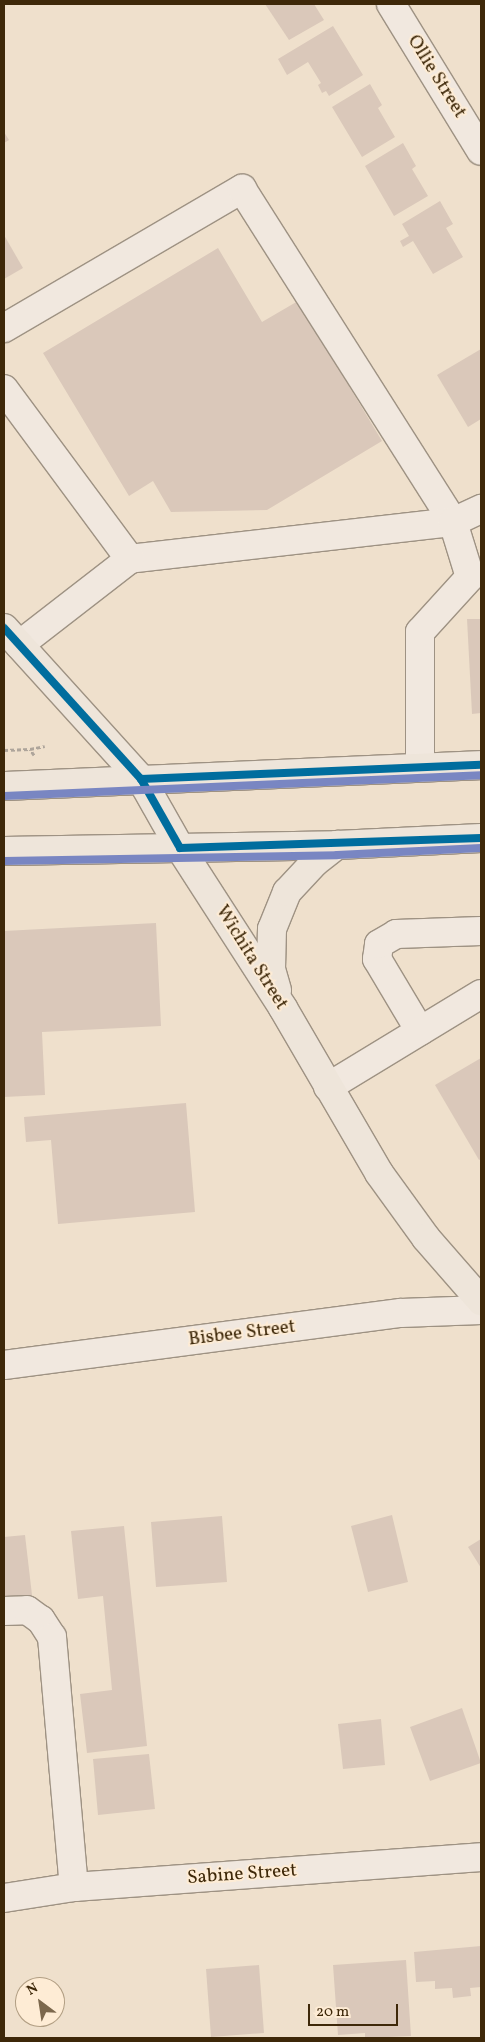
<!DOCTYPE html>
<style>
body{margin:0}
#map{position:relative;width:485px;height:2042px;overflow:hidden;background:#efe0cc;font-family:Vollkorn,serif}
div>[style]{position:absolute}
.building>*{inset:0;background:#dac8ba}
.path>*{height:3px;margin-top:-1.5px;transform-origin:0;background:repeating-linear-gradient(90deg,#aea59b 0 4px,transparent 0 6.5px)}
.roads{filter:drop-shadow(1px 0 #9e9283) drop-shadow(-1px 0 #9e9283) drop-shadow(0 1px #9e9283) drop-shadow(0 -1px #9e9283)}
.minor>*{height:28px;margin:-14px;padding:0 14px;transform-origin:14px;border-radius:14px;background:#f1e8df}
.major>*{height:28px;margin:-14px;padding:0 14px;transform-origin:14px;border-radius:14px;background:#eee5da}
.bus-1>*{height:8px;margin:-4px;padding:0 4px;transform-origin:4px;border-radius:4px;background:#006d9e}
.bus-2>*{height:8px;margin:-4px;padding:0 4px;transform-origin:4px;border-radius:4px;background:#7986c2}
span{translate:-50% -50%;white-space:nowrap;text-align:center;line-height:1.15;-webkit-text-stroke:4px #feecd5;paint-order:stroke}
.street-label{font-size:19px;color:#3e2809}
.frame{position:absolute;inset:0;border:5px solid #3e2809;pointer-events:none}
.north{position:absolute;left:15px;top:1977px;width:50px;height:50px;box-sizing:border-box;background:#feecd5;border:1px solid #b19e83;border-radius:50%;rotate:329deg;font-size:14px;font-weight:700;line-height:20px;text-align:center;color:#3e2809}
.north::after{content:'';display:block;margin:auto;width:18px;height:22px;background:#7c684d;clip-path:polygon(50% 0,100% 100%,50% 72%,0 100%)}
.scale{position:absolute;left:308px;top:2004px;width:90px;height:22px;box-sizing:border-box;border:2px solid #3e2809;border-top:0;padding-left:6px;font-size:15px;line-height:18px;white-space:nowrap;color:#3e2809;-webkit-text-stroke:4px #feecd5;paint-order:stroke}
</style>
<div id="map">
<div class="building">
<div style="clip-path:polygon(265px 4px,314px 4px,324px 20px,289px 40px)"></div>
<div style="clip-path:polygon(333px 26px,363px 75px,329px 96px,326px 91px,322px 93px,318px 85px,321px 83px,308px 62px,287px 75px,278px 59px)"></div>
<div style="clip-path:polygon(370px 84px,382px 105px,378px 108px,395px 137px,362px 157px,332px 107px)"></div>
<div style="clip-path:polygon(4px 132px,9px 140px,4px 143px)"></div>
<div style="clip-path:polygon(403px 143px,416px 166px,412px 169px,428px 196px,394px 216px,365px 166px)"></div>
<div style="clip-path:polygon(440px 201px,453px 224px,446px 228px,463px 257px,433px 274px,413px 241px,403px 247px,400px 241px,409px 236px,402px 224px)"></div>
<div style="clip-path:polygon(4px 235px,23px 268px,4px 279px)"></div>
<div style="clip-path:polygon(218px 248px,262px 322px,298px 301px,382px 441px,267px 510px,171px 512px,153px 481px,129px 496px,43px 353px)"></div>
<div style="clip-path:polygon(481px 349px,481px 419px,468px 427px,437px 375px)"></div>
<div style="clip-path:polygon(467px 619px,481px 619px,481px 713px,472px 714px)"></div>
<div style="clip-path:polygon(156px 923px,161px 1026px,42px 1032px,45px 1095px,4px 1097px,4px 931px)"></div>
<div style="clip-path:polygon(481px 1058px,481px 1159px,479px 1160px,435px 1085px)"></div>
<div style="clip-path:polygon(186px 1103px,195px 1212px,58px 1224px,51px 1140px,26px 1142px,24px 1117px)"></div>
<div style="clip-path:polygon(392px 1515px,408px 1582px,368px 1592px,351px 1526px)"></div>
<div style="clip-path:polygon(222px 1516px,227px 1582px,156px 1587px,151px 1522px)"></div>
<div style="clip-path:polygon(124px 1526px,147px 1746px,87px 1753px,80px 1694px,112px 1690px,103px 1596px,78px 1599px,71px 1531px)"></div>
<div style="clip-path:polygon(25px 1535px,32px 1595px,4px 1598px,4px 1537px)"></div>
<div style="clip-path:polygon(481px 1539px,481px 1568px,468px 1547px)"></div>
<div style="clip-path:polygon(462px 1708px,481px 1763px,430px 1781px,410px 1727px)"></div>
<div style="clip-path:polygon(381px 1719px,385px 1765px,343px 1769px,338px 1724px)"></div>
<div style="clip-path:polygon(149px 1754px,155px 1809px,98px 1815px,93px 1759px)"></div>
<div style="clip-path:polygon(481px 1946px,481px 1987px,470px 1988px,471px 1996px,453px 1998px,452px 1988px,435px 1989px,435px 1981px,416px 1982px,414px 1952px)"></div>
<div style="clip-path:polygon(406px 1960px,411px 2036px,365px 2038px,365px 2033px,338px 2035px,333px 1965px)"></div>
<div style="clip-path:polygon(259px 1965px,264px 2033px,211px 2037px,206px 1969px)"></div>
</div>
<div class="path">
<div style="left:4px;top:750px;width:26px;rotate:-2deg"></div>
<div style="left:34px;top:755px;width:7px;rotate:-124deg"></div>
<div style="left:30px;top:749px;width:15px;rotate:-11deg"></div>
</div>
<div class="roads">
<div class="minor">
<div style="left:391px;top:4px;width:172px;rotate:58.5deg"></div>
<div style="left:4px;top:328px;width:276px;rotate:-30.3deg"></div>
<div style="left:242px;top:189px;width:394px;rotate:57.6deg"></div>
<div style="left:453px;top:522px;width:325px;rotate:173.5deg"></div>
<div style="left:130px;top:559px;width:140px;rotate:142.2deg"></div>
<div style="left:4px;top:389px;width:212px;rotate:53.5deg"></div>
<div style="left:420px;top:768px;width:136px;rotate:-90deg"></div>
<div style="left:420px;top:632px;width:74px;rotate:-47.7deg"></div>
<div style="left:470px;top:577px;width:58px;rotate:-107.2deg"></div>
<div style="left:453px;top:522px;width:31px;rotate:-25deg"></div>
<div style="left:420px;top:1031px;width:84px;rotate:-120.8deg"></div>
<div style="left:377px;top:959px;width:15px;rotate:-82deg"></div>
<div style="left:379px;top:944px;width:20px;rotate:-30deg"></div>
<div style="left:396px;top:934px;width:85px;rotate:-2deg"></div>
<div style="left:328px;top:1087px;width:179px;rotate:-31.3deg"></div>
<div style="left:4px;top:1365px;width:400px;rotate:-7.5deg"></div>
<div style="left:401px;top:1313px;width:80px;rotate:-2.1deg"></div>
<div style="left:4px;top:1611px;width:23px;rotate:-2deg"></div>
<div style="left:27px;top:1610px;width:17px;rotate:36deg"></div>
<div style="left:41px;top:1620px;width:20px;rotate:57deg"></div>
<div style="left:52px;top:1637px;width:251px;rotate:85deg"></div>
<div style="left:4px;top:1898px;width:71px;rotate:-8.9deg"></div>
<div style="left:74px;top:1887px;width:408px;rotate:-4.2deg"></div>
</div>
<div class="major">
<div style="left:4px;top:628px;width:204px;rotate:47.8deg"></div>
<div style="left:141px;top:779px;width:79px;rotate:60.5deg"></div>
<div style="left:180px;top:848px;width:190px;rotate:57.2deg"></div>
<div style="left:283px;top:1008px;width:191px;rotate:59.8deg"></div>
<div style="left:379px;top:1173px;width:80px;rotate:54.1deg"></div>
<div style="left:426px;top:1238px;width:84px;rotate:48.9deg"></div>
<div style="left:4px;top:786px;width:477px;rotate:-2.5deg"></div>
<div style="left:4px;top:851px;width:333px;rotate:-1deg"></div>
<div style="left:337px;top:845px;width:144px;rotate:-2.8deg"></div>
<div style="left:277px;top:990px;width:22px;rotate:-106deg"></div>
<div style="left:271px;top:969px;width:40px;rotate:-88.6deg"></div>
<div style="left:272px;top:929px;width:40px;rotate:-68deg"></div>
<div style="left:287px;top:892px;width:41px;rotate:-47deg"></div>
<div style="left:315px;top:862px;width:28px;rotate:-38deg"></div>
</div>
</div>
<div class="bus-1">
<div style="left:4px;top:628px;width:204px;rotate:47.8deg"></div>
<div style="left:141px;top:779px;width:79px;rotate:60.5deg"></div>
<div style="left:180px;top:848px;width:301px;rotate:-1.9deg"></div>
<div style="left:141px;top:779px;width:340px;rotate:-2.4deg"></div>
</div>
<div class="bus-2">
<div style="left:4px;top:796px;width:477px;rotate:-2.5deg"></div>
<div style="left:4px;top:861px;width:333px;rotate:-1deg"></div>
<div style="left:337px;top:855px;width:144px;rotate:-2.8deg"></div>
</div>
<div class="street-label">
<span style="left:436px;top:77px;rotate:58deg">Ollie Street</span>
<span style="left:251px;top:958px;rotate:58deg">Wichita Street</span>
<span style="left:242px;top:1334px;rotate:-7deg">Bisbee Street</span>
<span style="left:242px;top:1875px;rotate:-4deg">Sabine Street</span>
</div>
<div class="frame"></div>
<div class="north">N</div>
<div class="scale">20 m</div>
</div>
